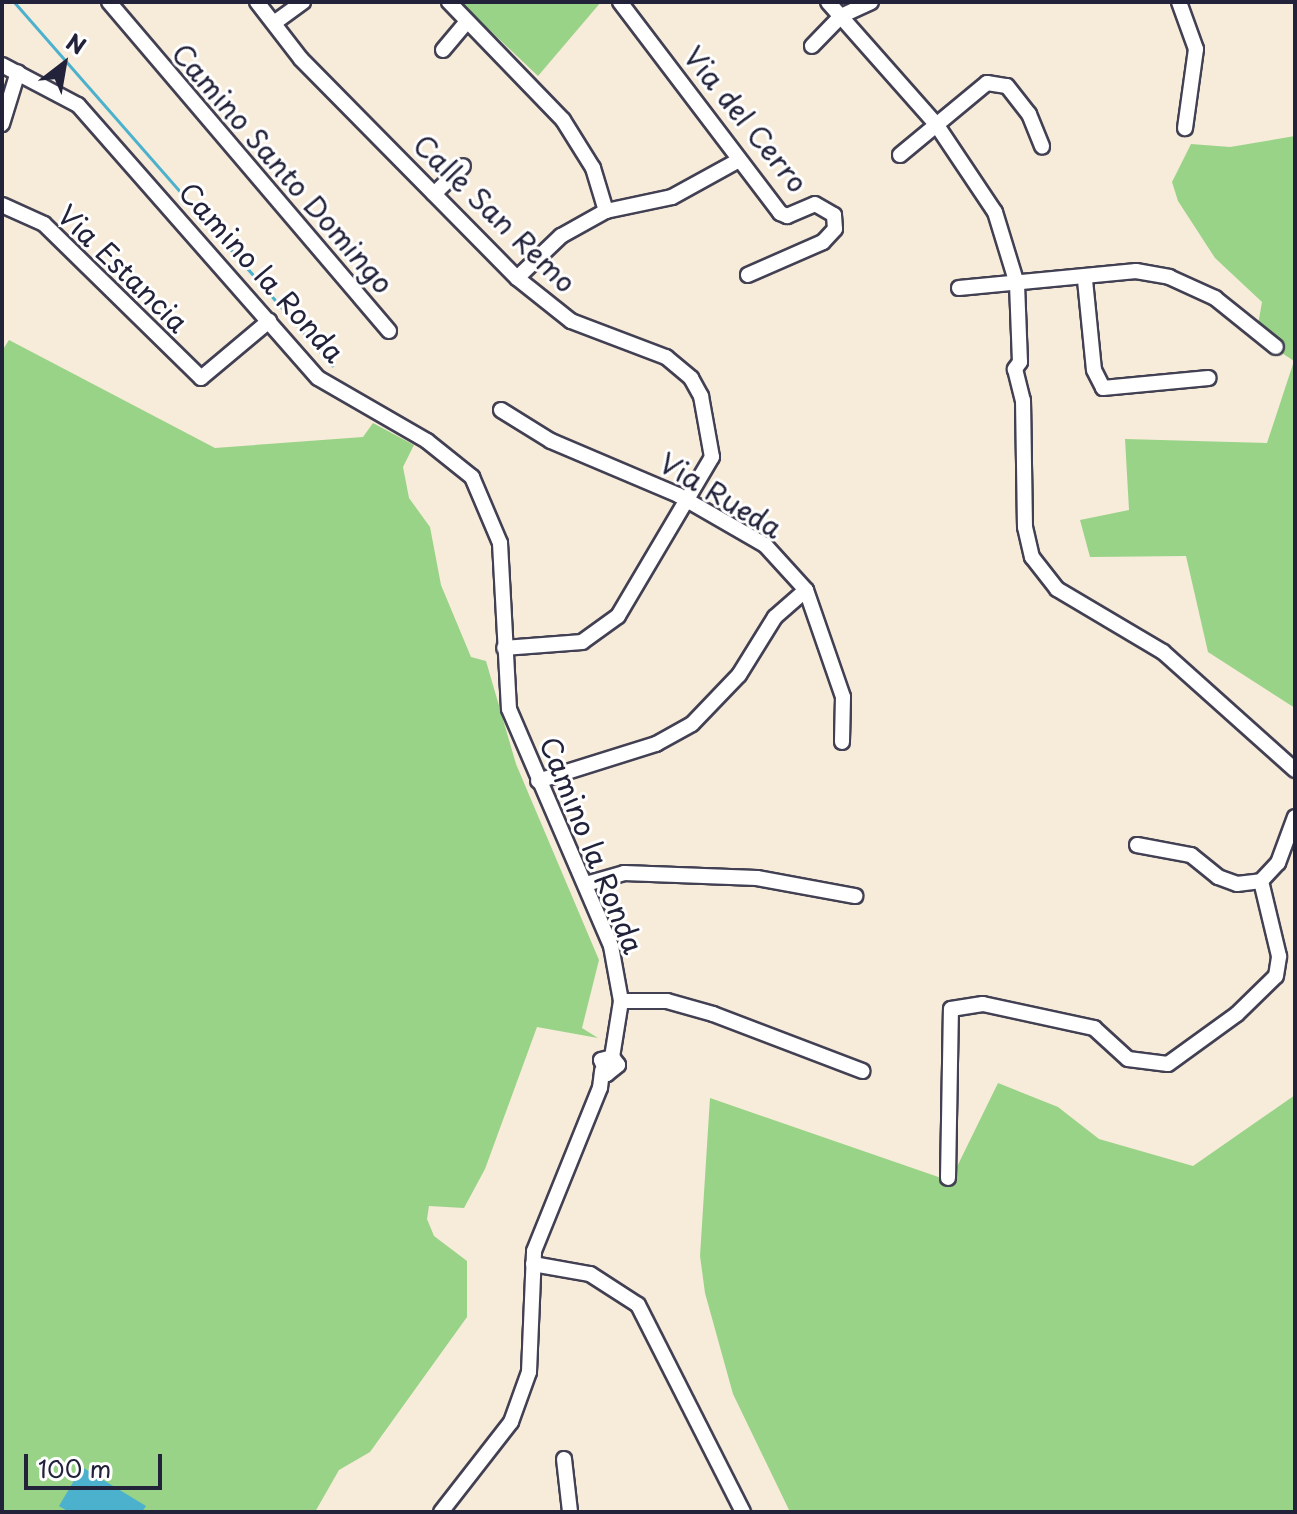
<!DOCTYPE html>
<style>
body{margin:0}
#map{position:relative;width:1297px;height:1514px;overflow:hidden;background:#f7ebda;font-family:"Playpen Sans",sans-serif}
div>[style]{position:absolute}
.green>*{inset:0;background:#99d387}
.water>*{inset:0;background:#4cb1cc}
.stream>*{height:3px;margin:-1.5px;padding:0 1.5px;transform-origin:1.5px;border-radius:1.5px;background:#4cb1cc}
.roads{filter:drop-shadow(2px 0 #424053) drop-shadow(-2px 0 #424053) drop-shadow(0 2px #424053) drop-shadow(0 -2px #424053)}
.minor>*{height:14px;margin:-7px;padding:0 7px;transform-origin:7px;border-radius:7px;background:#fff}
span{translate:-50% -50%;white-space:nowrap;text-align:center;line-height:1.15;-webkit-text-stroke:6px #fff;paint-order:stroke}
.street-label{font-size:28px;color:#22223b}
.frame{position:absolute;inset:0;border:4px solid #22223b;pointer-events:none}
.north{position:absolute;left:24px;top:24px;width:80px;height:80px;-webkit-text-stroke:6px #fff;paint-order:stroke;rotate:31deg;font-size:22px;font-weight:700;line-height:32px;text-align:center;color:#22223b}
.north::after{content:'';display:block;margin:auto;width:28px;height:36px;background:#22223b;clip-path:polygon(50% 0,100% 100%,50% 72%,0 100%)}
.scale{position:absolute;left:24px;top:1454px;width:138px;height:36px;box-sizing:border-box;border:4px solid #22223b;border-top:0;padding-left:10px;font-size:24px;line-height:28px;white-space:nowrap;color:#22223b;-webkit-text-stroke:6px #fff;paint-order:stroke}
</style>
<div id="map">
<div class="green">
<div style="clip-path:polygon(460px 2px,601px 2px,538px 76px)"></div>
<div style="clip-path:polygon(1295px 136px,1295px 708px,1208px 652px,1186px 556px,1090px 557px,1080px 520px,1129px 510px,1125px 439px,1267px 443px,1294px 361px,1256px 336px,1262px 302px,1215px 258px,1178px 201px,1172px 182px,1191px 144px,1230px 147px)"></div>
<div style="clip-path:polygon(9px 340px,215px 448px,363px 437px,373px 423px,414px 445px,403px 467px,409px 498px,430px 527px,441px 585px,471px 657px,486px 661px,516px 764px,599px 960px,582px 1028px,598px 1038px,537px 1027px,485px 1169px,464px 1208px,429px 1206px,427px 1219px,434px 1236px,467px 1261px,467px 1317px,370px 1452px,339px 1470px,315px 1512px,2px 1512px,2px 351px)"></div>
<div style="clip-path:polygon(998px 1083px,1058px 1107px,1099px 1139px,1193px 1166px,1295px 1095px,1295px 1512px,790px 1512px,733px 1394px,705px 1293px,700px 1256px,710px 1098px,950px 1181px)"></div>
</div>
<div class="water">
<div style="clip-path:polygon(82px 1467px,146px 1506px,142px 1512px,69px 1512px,59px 1506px)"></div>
</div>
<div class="stream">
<div style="left:14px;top:2px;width:483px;rotate:48.8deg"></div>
</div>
<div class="roads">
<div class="minor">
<div style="left:109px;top:2px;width:432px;rotate:49.6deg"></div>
<div style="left:257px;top:2px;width:72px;rotate:52.3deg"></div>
<div style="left:301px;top:59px;width:308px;rotate:45.4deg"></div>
<div style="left:517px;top:278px;width:69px;rotate:38.5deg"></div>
<div style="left:571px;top:321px;width:102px;rotate:20.8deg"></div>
<div style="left:666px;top:357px;width:33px;rotate:40deg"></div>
<div style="left:691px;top:378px;width:21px;rotate:61deg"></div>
<div style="left:701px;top:396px;width:62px;rotate:79.8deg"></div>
<div style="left:712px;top:457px;width:185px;rotate:120.6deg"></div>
<div style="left:618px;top:616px;width:44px;rotate:144.2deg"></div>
<div style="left:582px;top:642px;width:78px;rotate:175.6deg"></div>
<div style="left:449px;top:2px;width:164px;rotate:46deg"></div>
<div style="left:563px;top:120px;width:57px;rotate:58deg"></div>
<div style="left:593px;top:168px;width:45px;rotate:73.2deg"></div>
<div style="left:620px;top:2px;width:265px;rotate:52.8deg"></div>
<div style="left:780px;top:213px;width:8px;rotate:23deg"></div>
<div style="left:787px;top:216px;width:30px;rotate:-23deg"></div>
<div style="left:815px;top:204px;width:22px;rotate:30deg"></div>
<div style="left:834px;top:215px;width:14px;rotate:86deg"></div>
<div style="left:835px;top:229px;width:18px;rotate:133deg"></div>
<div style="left:823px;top:242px;width:82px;rotate:156.3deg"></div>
<div style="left:828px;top:2px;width:163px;rotate:48.5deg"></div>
<div style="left:936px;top:124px;width:106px;rotate:56.2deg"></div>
<div style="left:995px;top:212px;width:75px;rotate:73deg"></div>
<div style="left:1017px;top:284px;width:78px;rotate:87.8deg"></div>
<div style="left:1020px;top:362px;width:9px;rotate:126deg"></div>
<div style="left:1015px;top:369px;width:32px;rotate:76deg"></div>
<div style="left:1023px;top:400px;width:127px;rotate:89.1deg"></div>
<div style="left:1025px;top:527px;width:31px;rotate:77deg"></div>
<div style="left:1032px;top:557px;width:41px;rotate:52deg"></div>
<div style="left:1057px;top:589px;width:123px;rotate:30.7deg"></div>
<div style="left:1163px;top:652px;width:177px;rotate:41.8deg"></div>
<div style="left:1179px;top:2px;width:50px;rotate:70.1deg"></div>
<div style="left:1196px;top:49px;width:80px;rotate:97.9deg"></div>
<div style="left:274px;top:23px;width:36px;rotate:-36deg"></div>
<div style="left:812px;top:46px;width:42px;rotate:-46deg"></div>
<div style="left:841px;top:16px;width:33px;rotate:-25deg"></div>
<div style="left:443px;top:50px;width:35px;rotate:-50deg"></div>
<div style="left:2px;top:65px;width:86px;rotate:27.8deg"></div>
<div style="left:78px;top:105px;width:363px;rotate:48.7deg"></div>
<div style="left:318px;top:378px;width:126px;rotate:30deg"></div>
<div style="left:427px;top:441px;width:58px;rotate:38.7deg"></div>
<div style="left:472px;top:477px;width:72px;rotate:67deg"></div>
<div style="left:500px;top:543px;width:166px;rotate:86.9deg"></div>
<div style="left:509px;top:709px;width:258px;rotate:66.7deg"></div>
<div style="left:611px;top:946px;width:56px;rotate:79.7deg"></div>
<div style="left:621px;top:1001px;width:57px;rotate:99.1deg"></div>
<div style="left:612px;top:1057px;width:10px;rotate:53deg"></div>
<div style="left:618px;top:1065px;width:14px;rotate:141deg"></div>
<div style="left:607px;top:1074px;width:15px;rotate:-113deg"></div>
<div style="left:601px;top:1060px;width:11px;rotate:-15deg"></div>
<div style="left:2px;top:124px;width:54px;rotate:-72.9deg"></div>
<div style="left:900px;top:155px;width:113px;rotate:-39.6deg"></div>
<div style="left:987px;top:83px;width:20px;rotate:9deg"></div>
<div style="left:1007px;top:86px;width:36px;rotate:52deg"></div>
<div style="left:1029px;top:114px;width:35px;rotate:68deg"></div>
<div style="left:434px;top:194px;width:40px;rotate:-44deg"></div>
<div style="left:2px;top:205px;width:46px;rotate:24.3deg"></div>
<div style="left:44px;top:224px;width:220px;rotate:44.4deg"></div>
<div style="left:201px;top:378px;width:89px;rotate:-40deg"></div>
<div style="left:517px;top:278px;width:61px;rotate:-43.7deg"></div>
<div style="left:561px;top:236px;width:51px;rotate:-29.1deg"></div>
<div style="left:606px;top:211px;width:67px;rotate:-12deg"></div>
<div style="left:672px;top:197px;width:77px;rotate:-28.9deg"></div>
<div style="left:1085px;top:280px;width:90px;rotate:84.3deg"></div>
<div style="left:1094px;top:370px;width:20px;rotate:63deg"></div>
<div style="left:1103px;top:388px;width:106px;rotate:-5.4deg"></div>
<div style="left:959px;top:288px;width:178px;rotate:-5.5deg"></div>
<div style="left:1136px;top:271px;width:34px;rotate:10deg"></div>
<div style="left:1169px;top:277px;width:51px;rotate:24.5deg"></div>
<div style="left:1215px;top:298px;width:78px;rotate:38.8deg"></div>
<div style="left:501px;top:410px;width:59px;rotate:31.8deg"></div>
<div style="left:551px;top:441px;width:138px;rotate:23deg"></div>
<div style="left:678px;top:495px;width:100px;rotate:29.9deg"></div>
<div style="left:765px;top:545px;width:61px;rotate:47.7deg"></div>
<div style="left:806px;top:590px;width:113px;rotate:70.9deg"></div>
<div style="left:843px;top:697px;width:45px;rotate:91.3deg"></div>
<div style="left:538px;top:781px;width:124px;rotate:-17.4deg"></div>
<div style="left:656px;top:744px;width:41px;rotate:-29.1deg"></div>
<div style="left:692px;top:724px;width:68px;rotate:-46.2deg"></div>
<div style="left:739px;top:675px;width:68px;rotate:-58.2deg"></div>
<div style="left:775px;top:617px;width:41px;rotate:-41.1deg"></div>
<div style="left:1137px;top:845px;width:55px;rotate:10.5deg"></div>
<div style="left:1191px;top:855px;width:35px;rotate:39deg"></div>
<div style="left:1218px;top:877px;width:20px;rotate:20deg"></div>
<div style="left:1237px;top:884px;width:24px;rotate:-7deg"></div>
<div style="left:1261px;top:881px;width:25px;rotate:-47deg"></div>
<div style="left:1278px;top:863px;width:49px;rotate:-69.7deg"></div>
<div style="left:586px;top:884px;width:40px;rotate:-16deg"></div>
<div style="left:624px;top:873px;width:133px;rotate:2.2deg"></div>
<div style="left:757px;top:878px;width:100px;rotate:10.4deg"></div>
<div style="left:621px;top:1001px;width:46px"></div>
<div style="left:667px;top:1001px;width:48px;rotate:15.8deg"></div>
<div style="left:713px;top:1014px;width:160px;rotate:20.9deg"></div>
<div style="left:948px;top:1178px;width:169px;rotate:-89deg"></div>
<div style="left:951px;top:1009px;width:32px;rotate:-9deg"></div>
<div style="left:983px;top:1004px;width:114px;rotate:12.2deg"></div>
<div style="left:1094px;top:1028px;width:46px;rotate:42.4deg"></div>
<div style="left:1128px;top:1059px;width:40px;rotate:7.1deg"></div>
<div style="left:1168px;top:1064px;width:85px;rotate:-35.9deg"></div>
<div style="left:1237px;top:1014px;width:54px;rotate:-44.3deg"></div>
<div style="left:1276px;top:976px;width:20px;rotate:-81deg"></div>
<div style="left:1279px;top:956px;width:77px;rotate:-103.5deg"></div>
<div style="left:533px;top:1264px;width:58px;rotate:10deg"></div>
<div style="left:590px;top:1274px;width:57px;rotate:32.9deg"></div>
<div style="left:638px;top:1305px;width:232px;rotate:63.1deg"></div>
<div style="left:564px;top:1459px;width:53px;rotate:83.5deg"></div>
<div style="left:441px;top:1512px;width:114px;rotate:-52.1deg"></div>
<div style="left:511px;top:1422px;width:53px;rotate:-70.2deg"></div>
<div style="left:529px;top:1372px;width:121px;rotate:-87.6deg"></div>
<div style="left:534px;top:1251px;width:176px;rotate:-68deg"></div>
<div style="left:600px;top:1088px;width:17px;rotate:-83deg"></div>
</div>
</div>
<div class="street-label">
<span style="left:746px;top:119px;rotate:51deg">Via del Cerro</span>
<span style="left:283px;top:168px;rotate:49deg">Camino Santo Domingo</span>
<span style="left:495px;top:213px;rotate:44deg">Calle San Remo</span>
<span style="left:123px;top:268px;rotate:44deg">Via Estancia</span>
<span style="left:262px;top:272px;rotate:48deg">Camino la Ronda</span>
<span style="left:721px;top:495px;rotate:31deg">Via Rueda</span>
<span style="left:592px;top:845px;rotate:68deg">Camino la Ronda</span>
</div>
<div class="frame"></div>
<div class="north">N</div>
<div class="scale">100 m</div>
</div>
